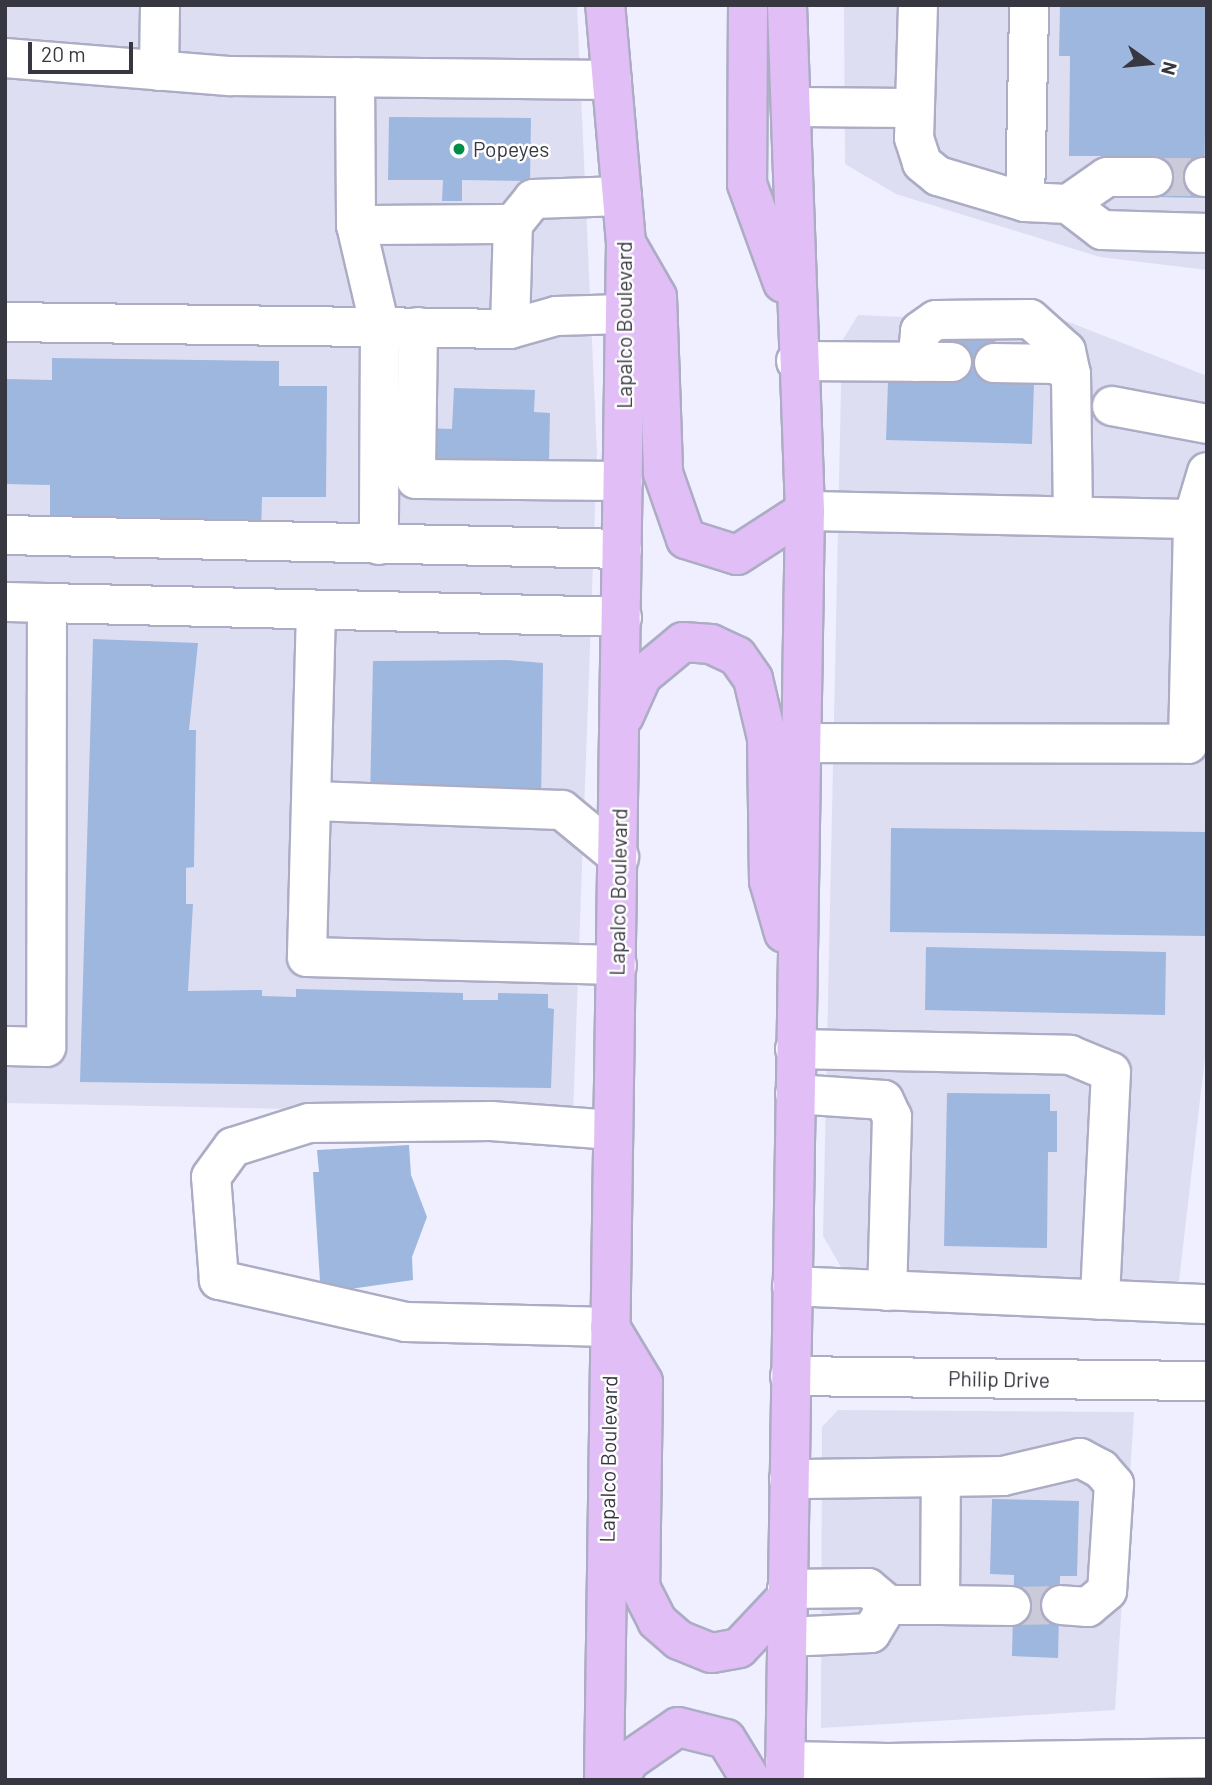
<!DOCTYPE html>
<style>
body{margin:0}
#map{position:relative;width:1212px;height:1785px;overflow:hidden;background:#efefff;font-family:Barlow,sans-serif}
div>[style]{position:absolute}
.built>*{inset:0;background:#dedef2}
.building>*{inset:0;background:#9eb7df}
.minor-tunnel>*{height:38px;margin-top:-19px;transform-origin:0;background:repeating-linear-gradient(90deg,#cacad9 0 38px,transparent 0 57px)}
.roads{filter:drop-shadow(2px 0 #acacc4) drop-shadow(-2px 0 #acacc4) drop-shadow(0 2px #acacc4) drop-shadow(0 -2px #acacc4)}
.minor>*{height:38px;margin:-19px;padding:0 19px;transform-origin:19px;border-radius:19px;background:#fff}
.major>*{height:38px;margin:-19px;padding:0 19px;transform-origin:19px;border-radius:19px;background:#e2bef7}
.dots>*{width:19px;height:19px;translate:-50% -50%;box-sizing:border-box;border:4px solid #fefefe;border-radius:50%}
span{translate:-50% -50%;white-space:nowrap;text-align:center;line-height:1.15;-webkit-text-stroke:5px #fefefe;paint-order:stroke}
.poi-label{font-size:21px;color:#373741}
.left{translate:0 -50%;text-align:left}
.street-label{font-size:21px;color:#373741}
.frame{position:absolute;inset:0;border:7px solid #373741;pointer-events:none}
.north{position:absolute;left:1114px;top:28px;width:70px;height:70px;-webkit-text-stroke:5px #fefefe;paint-order:stroke;rotate:105deg;font-size:19px;font-weight:700;line-height:28px;text-align:center;color:#373741}
.north::after{content:'';display:block;margin:auto;width:24px;height:32px;background:#373741;clip-path:polygon(50% 0,100% 100%,50% 72%,0 100%)}
.scale{position:absolute;left:28px;top:42px;width:105px;height:32px;box-sizing:border-box;border:4px solid #373741;border-top:0;padding-left:9px;font-size:21px;line-height:24px;white-space:nowrap;color:#373741;-webkit-text-stroke:5px #fefefe;paint-order:stroke}
</style>
<div id="map">
<div class="built">
<div style="clip-path:polygon(5px 5px,577px 5px,597px 453px,573px 1115px,5px 1103px)"></div>
<div style="clip-path:polygon(844px 5px,1207px 5px,1207px 270px,1100px 257px,896px 194px,845px 164px)"></div>
<div style="clip-path:polygon(939px 309px,1061px 319px,1207px 376px,1207px 1040px,1179px 1281px,845px 1274px,823px 1236px,842px 341px,858px 315px,904px 317px)"></div>
<div style="clip-path:polygon(838px 1410px,1134px 1412px,1115px 1710px,821px 1728px,822px 1427px)"></div>
</div>
<div class="building">
<div style="clip-path:polygon(1060px 5px,1207px 5px,1204px 198px,1153px 197px,1153px 156px,1069px 156px,1070px 56px,1059px 56px)"></div>
<div style="clip-path:polygon(389px 117px,531px 118px,530px 181px,462px 180px,462px 201px,442px 201px,443px 180px,388px 180px)"></div>
<div style="clip-path:polygon(953px 321px,996px 323px,994px 383px,1034px 384px,1032px 444px,886px 440px,888px 381px,951px 383px)"></div>
<div style="clip-path:polygon(52px 358px,279px 361px,279px 386px,327px 386px,326px 497px,262px 497px,261px 532px,50px 529px,50px 485px,5px 484px,5px 379px,52px 380px)"></div>
<div style="clip-path:polygon(454px 388px,535px 390px,534px 412px,550px 413px,549px 461px,424px 458px,425px 428px,452px 429px)"></div>
<div style="clip-path:polygon(93px 639px,198px 643px,189px 730px,196px 730px,194px 867px,186px 868px,186px 904px,193px 904px,188px 991px,262px 990px,262px 996px,296px 997px,296px 989px,463px 993px,463px 1000px,498px 1000px,498px 993px,548px 994px,548px 1008px,554px 1009px,551px 1088px,80px 1082px)"></div>
<div style="clip-path:polygon(507px 660px,543px 663px,541px 802px,370px 799px,373px 661px)"></div>
<div style="clip-path:polygon(891px 828px,1207px 832px,1207px 936px,890px 932px)"></div>
<div style="clip-path:polygon(926px 947px,1166px 952px,1165px 1015px,925px 1010px)"></div>
<div style="clip-path:polygon(947px 1093px,1050px 1094px,1050px 1111px,1057px 1111px,1057px 1152px,1048px 1152px,1047px 1248px,944px 1246px)"></div>
<div style="clip-path:polygon(409px 1145px,411px 1175px,427px 1217px,412px 1257px,413px 1280px,350px 1289px,320px 1281px,313px 1172px,319px 1172px,317px 1150px)"></div>
<div style="clip-path:polygon(992px 1499px,1079px 1501px,1077px 1576px,1060px 1576px,1058px 1658px,1012px 1656px,1014px 1575px,990px 1574px)"></div>
</div>
<div class="minor-tunnel">
<div style="left:1153px;top:177px;width:51px"></div>
<div style="left:1011px;top:1606px;width:50px;rotate:-1.1deg"></div>
</div>
<div class="roads">
<div class="minor">
<div style="left:918px;top:5px;width:133px;rotate:91.7deg"></div>
<div style="left:914px;top:138px;width:26px;rotate:72deg"></div>
<div style="left:922px;top:163px;width:21px;rotate:39deg"></div>
<div style="left:938px;top:176px;width:91px;rotate:16.6deg"></div>
<div style="left:1025px;top:202px;width:43px;rotate:2.7deg"></div>
<div style="left:1068px;top:204px;width:43px;rotate:37.4deg"></div>
<div style="left:1102px;top:230px;width:105px;rotate:1.6deg"></div>
<div style="left:5px;top:58px;width:227px;rotate:4.6deg"></div>
<div style="left:231px;top:76px;width:381px;rotate:0.6deg"></div>
<div style="left:159px;top:71px;width:66px;rotate:-89.1deg"></div>
<div style="left:355px;top:77px;width:148px;rotate:89.6deg"></div>
<div style="left:356px;top:225px;width:105px;rotate:76.8deg"></div>
<div style="left:380px;top:327px;width:218px;rotate:90.3deg"></div>
<div style="left:792px;top:107px;width:122px;rotate:0.5deg"></div>
<div style="left:1204px;top:177px;width:3px"></div>
<div style="left:1025px;top:202px;width:197px;rotate:-88.8deg"></div>
<div style="left:1068px;top:204px;width:47px;rotate:-34.7deg"></div>
<div style="left:1107px;top:177px;width:46px"></div>
<div style="left:513px;top:224px;width:32px;rotate:-51deg"></div>
<div style="left:533px;top:199px;width:89px;rotate:-1.9deg"></div>
<div style="left:5px;top:322px;width:505px;rotate:0.79deg"></div>
<div style="left:510px;top:329px;width:105px;rotate:-88.4deg"></div>
<div style="left:513px;top:224px;width:157px;rotate:179.6deg"></div>
<div style="left:418px;top:327px;width:152px;rotate:90.8deg"></div>
<div style="left:416px;top:479px;width:207px;rotate:0.6deg"></div>
<div style="left:510px;top:329px;width:48px;rotate:-15.8deg"></div>
<div style="left:556px;top:316px;width:68px;rotate:-1.7deg"></div>
<div style="left:796px;top:361px;width:156px;rotate:0.4deg"></div>
<div style="left:917px;top:362px;width:31px;rotate:-84deg"></div>
<div style="left:920px;top:331px;width:19px;rotate:-35deg"></div>
<div style="left:936px;top:320px;width:94px;rotate:-0.6deg"></div>
<div style="left:1030px;top:319px;width:48px;rotate:41.6deg"></div>
<div style="left:1066px;top:351px;width:24px;rotate:78deg"></div>
<div style="left:994px;top:363px;width:62px;rotate:0.9deg"></div>
<div style="left:1056px;top:364px;width:18px;rotate:34deg"></div>
<div style="left:1071px;top:374px;width:142px;rotate:89.2deg"></div>
<div style="left:1112px;top:406px;width:97px;rotate:10.7deg"></div>
<div style="left:805px;top:511px;width:388px;rotate:1.2deg"></div>
<div style="left:5px;top:535px;width:617px;rotate:1.3deg"></div>
<div style="left:5px;top:602px;width:42px;rotate:1.4deg"></div>
<div style="left:47px;top:603px;width:444px;rotate:90.1deg"></div>
<div style="left:46px;top:1047px;width:41px;rotate:-178.6deg"></div>
<div style="left:47px;top:603px;width:575px;rotate:1.39deg"></div>
<div style="left:316px;top:610px;width:347px;rotate:91.5deg"></div>
<div style="left:307px;top:957px;width:310px;rotate:1.5deg"></div>
<div style="left:798px;top:743px;width:390px;rotate:0.1deg"></div>
<div style="left:1188px;top:744px;width:225px;rotate:-88.7deg"></div>
<div style="left:1193px;top:519px;width:49px;rotate:-73.4deg"></div>
<div style="left:312px;top:801px;width:250px;rotate:2.1deg"></div>
<div style="left:562px;top:810px;width:74px;rotate:39.5deg"></div>
<div style="left:795px;top:1049px;width:275px;rotate:1.2deg"></div>
<div style="left:1070px;top:1055px;width:44px;rotate:22.5deg"></div>
<div style="left:1111px;top:1072px;width:228px;rotate:92.8deg"></div>
<div style="left:795px;top:1094px;width:89px;rotate:3.9deg"></div>
<div style="left:884px;top:1100px;width:19px;rotate:65deg"></div>
<div style="left:892px;top:1117px;width:174px;rotate:91.6deg"></div>
<div style="left:792px;top:1286px;width:415px;rotate:2.5deg"></div>
<div style="left:610px;top:1327px;width:204px;rotate:-178.6deg"></div>
<div style="left:406px;top:1322px;width:192px;rotate:-167.3deg"></div>
<div style="left:219px;top:1280px;width:103px;rotate:-94.4deg"></div>
<div style="left:211px;top:1177px;width:37px;rotate:-54deg"></div>
<div style="left:233px;top:1147px;width:80px;rotate:-17.5deg"></div>
<div style="left:309px;top:1123px;width:182px;rotate:-0.6deg"></div>
<div style="left:491px;top:1121px;width:122px;rotate:4.2deg"></div>
<div style="left:790px;top:1376px;width:417px;rotate:0.7deg"></div>
<div style="left:941px;top:1477px;width:62px;rotate:-0.9deg"></div>
<div style="left:1003px;top:1476px;width:79px;rotate:-13.2deg"></div>
<div style="left:1080px;top:1458px;width:24px;rotate:28deg"></div>
<div style="left:1101px;top:1469px;width:20px;rotate:49deg"></div>
<div style="left:1114px;top:1484px;width:107px;rotate:93.7deg"></div>
<div style="left:1107px;top:1591px;width:25px;rotate:140deg"></div>
<div style="left:1088px;top:1607px;width:27px;rotate:-176deg"></div>
<div style="left:787px;top:1589px;width:81px;rotate:-0.7deg"></div>
<div style="left:868px;top:1588px;width:26px;rotate:40deg"></div>
<div style="left:888px;top:1605px;width:52px"></div>
<div style="left:940px;top:1605px;width:128px;rotate:-89.6deg"></div>
<div style="left:941px;top:1477px;width:152px;rotate:179.2deg"></div>
<div style="left:940px;top:1605px;width:71px;rotate:0.8deg"></div>
<div style="left:787px;top:1637px;width:84px;rotate:-2.7deg"></div>
<div style="left:871px;top:1633px;width:33px;rotate:-59deg"></div>
<div style="left:785px;top:1761px;width:103px;rotate:1.1deg"></div>
<div style="left:888px;top:1763px;width:17px;rotate:90deg"></div>
<div style="left:888px;top:1763px;width:319px;rotate:-0.9deg"></div>
</div>
<div class="major">
<div style="left:748px;top:5px;width:179px;rotate:90.3deg"></div>
<div style="left:747px;top:184px;width:105px;rotate:70deg"></div>
<div style="left:626px;top:243px;width:62px;rotate:60.1deg"></div>
<div style="left:657px;top:297px;width:176px;rotate:88deg"></div>
<div style="left:663px;top:473px;width:70px;rotate:70.8deg"></div>
<div style="left:686px;top:539px;width:53px;rotate:17.4deg"></div>
<div style="left:737px;top:555px;width:81px;rotate:-32.9deg"></div>
<div style="left:624px;top:716px;width:44px;rotate:-65.8deg"></div>
<div style="left:642px;top:676px;width:53px;rotate:-39.7deg"></div>
<div style="left:683px;top:642px;width:28px;rotate:4deg"></div>
<div style="left:711px;top:644px;width:29px;rotate:25deg"></div>
<div style="left:737px;top:656px;width:28px;rotate:55deg"></div>
<div style="left:753px;top:679px;width:61px;rotate:76.7deg"></div>
<div style="left:767px;top:738px;width:143px;rotate:89.2deg"></div>
<div style="left:769px;top:881px;width:54px;rotate:73.9deg"></div>
<div style="left:610px;top:1327px;width:64px;rotate:59deg"></div>
<div style="left:643px;top:1382px;width:205px;rotate:90.8deg"></div>
<div style="left:640px;top:1587px;width:38px;rotate:63deg"></div>
<div style="left:657px;top:1621px;width:29px;rotate:41deg"></div>
<div style="left:679px;top:1640px;width:35px;rotate:22deg"></div>
<div style="left:712px;top:1653px;width:27px;rotate:-10deg"></div>
<div style="left:739px;top:1648px;width:70px;rotate:-46.7deg"></div>
<div style="left:604px;top:1780px;width:1537px;rotate:-89.18deg"></div>
<div style="left:626px;top:243px;width:239px;rotate:-95deg"></div>
<div style="left:618px;top:1780px;width:23px;rotate:-59deg"></div>
<div style="left:630px;top:1760px;width:58px;rotate:-34.5deg"></div>
<div style="left:678px;top:1727px;width:49px;rotate:14deg"></div>
<div style="left:726px;top:1739px;width:48px;rotate:58.6deg"></div>
<div style="left:785px;top:1780px;width:1269px;rotate:-89.1deg"></div>
<div style="left:805px;top:511px;width:506px;rotate:-92.04deg"></div>
</div>
</div>
<div class="dots">
<div style="left:459px;top:149px;background:#008c4a"></div>
</div>
<div class="poi-label">
<span class="left" style="left:473px;top:149px">Popeyes</span>
</div>
<div class="street-label">
<span style="left:624px;top:325px;rotate:-90deg">Lapalco Boulevard</span>
<span style="left:618px;top:892px;rotate:-89deg">Lapalco Boulevard</span>
<span style="left:999px;top:1379px;rotate:1deg">Philip Drive</span>
<span style="left:608px;top:1459px;rotate:-89deg">Lapalco Boulevard</span>
</div>
<div class="frame"></div>
<div class="north">N</div>
<div class="scale">20 m</div>
</div>
